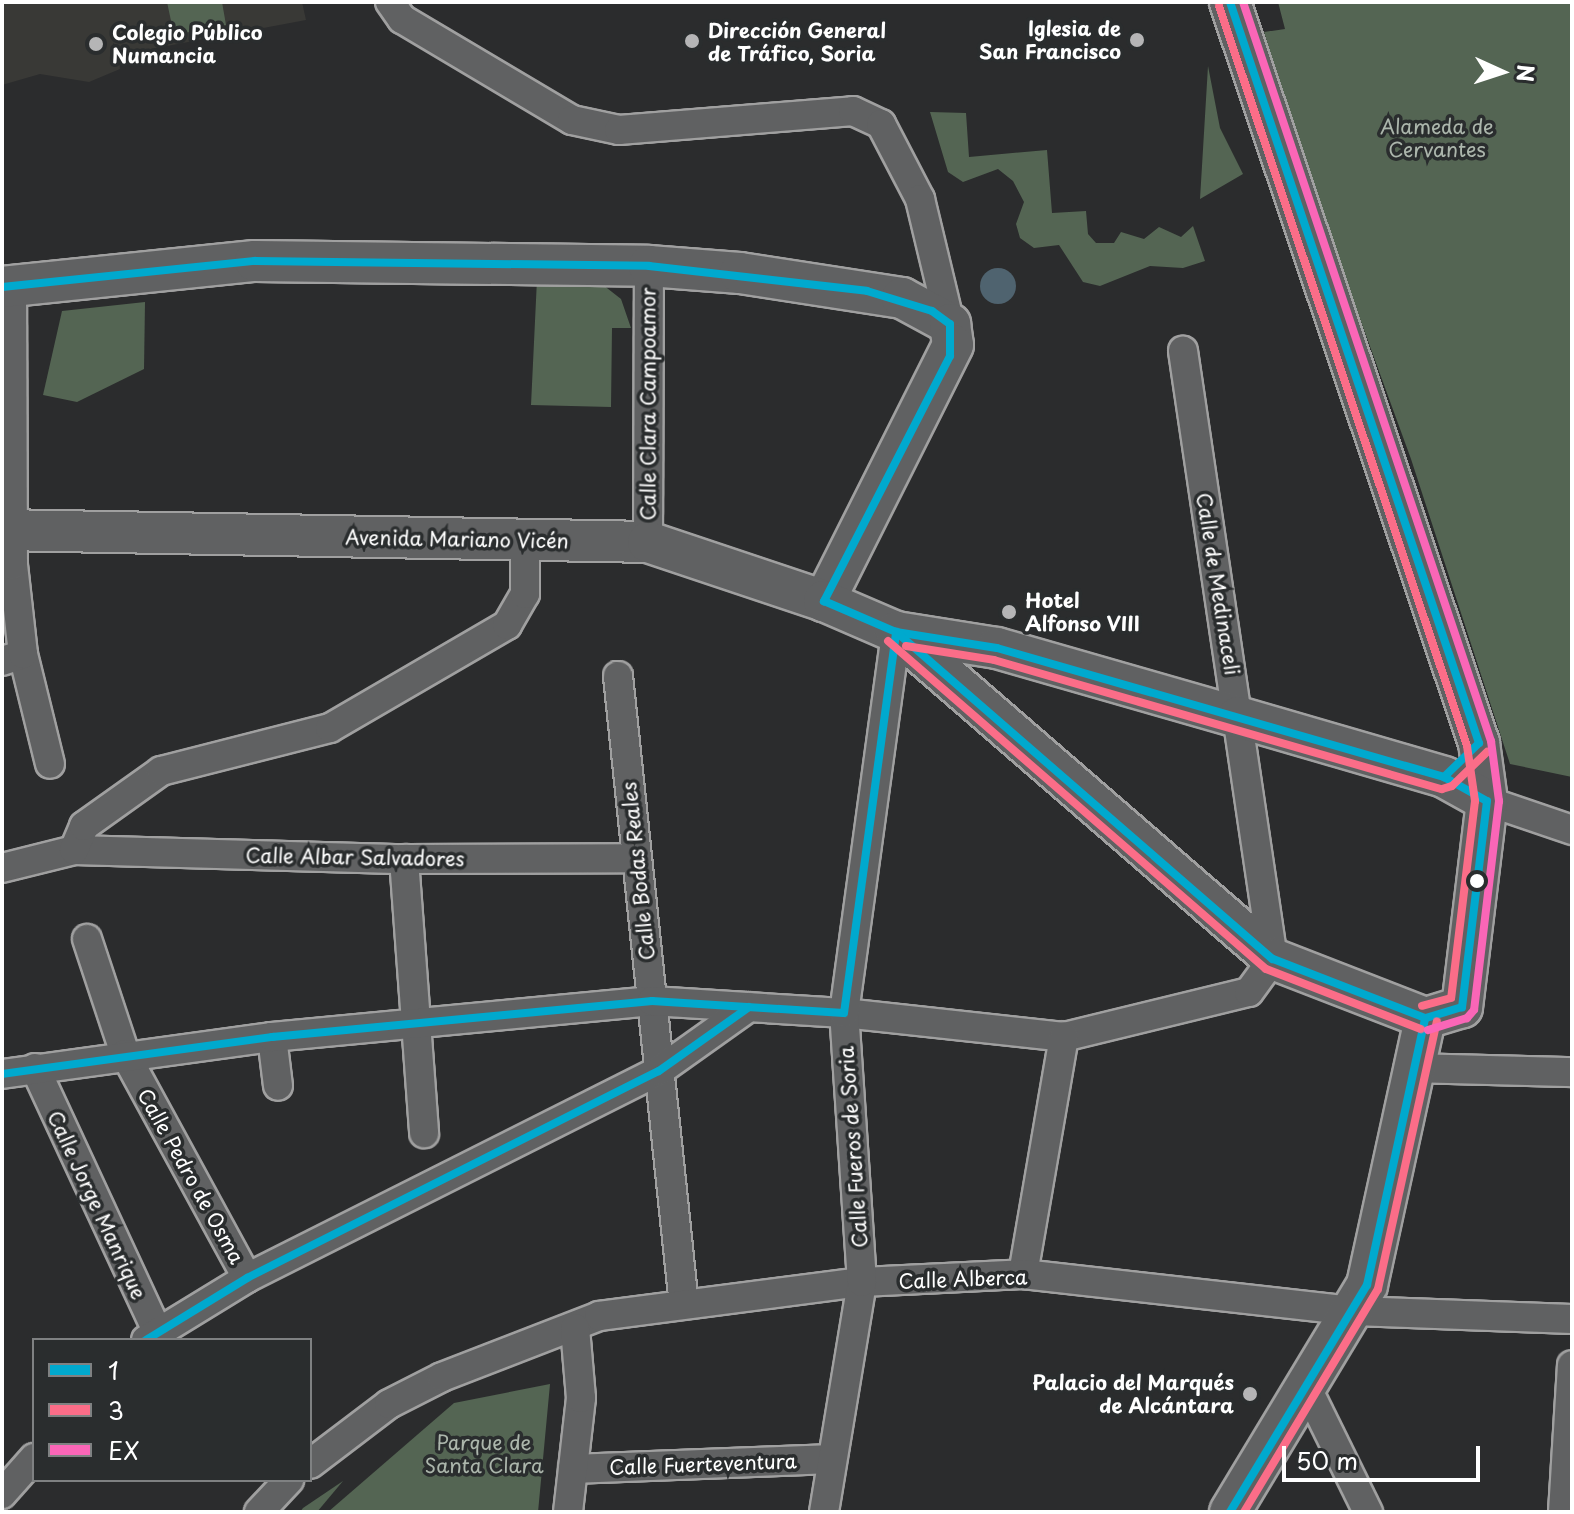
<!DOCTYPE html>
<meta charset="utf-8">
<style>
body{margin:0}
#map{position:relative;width:1574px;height:1514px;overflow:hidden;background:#2b2c2d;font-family:"Playpen Sans",sans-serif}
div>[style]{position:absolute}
.built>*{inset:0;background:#393936}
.green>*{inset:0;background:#546553}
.water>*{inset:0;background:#4f636f}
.round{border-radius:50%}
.roads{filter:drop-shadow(2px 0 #a0a0a0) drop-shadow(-2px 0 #a0a0a0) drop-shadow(0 2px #a0a0a0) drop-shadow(0 -2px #a0a0a0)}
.street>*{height:28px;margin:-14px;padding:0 14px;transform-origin:14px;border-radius:14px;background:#606162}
.secondary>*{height:40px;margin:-20px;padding:0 20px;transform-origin:20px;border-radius:20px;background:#606162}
.bus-1>*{height:8px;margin:-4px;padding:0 4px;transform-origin:4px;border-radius:4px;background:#00a9ce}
.bus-2>*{height:8px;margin:-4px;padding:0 4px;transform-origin:4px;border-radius:4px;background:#fb6d88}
.bus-3>*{height:8px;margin:-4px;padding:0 4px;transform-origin:4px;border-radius:4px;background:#fa66b7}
.dots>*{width:22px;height:22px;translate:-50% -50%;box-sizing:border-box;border:4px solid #2a2d2e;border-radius:50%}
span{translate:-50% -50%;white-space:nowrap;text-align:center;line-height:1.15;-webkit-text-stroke:7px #2a2d2e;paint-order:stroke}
.poi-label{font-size:20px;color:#fff;font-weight:700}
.right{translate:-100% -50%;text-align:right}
.left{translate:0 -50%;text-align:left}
.park-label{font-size:20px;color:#acb6ac}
.street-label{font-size:20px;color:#fff}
.frame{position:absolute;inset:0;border:4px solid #fff;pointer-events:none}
.legend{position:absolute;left:32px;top:1338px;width:280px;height:144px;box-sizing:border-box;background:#2a2d2e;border:2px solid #7f8182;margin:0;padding:10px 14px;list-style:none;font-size:24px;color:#fff}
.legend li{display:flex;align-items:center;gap:16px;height:40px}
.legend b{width:40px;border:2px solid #7f8182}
.north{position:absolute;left:1462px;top:32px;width:80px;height:80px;-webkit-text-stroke:6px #2a2d2e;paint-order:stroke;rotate:93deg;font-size:22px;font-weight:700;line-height:32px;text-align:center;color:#fff}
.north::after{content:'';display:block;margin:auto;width:28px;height:36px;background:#fff;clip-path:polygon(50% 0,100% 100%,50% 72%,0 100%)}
.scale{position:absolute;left:1282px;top:1446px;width:198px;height:36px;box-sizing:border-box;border:4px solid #fff;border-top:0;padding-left:10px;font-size:24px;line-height:28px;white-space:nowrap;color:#fff;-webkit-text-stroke:6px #2a2d2e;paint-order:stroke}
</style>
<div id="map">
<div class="built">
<div style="clip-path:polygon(2px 2px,302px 2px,306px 20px,119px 55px,120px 69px,89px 82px,40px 74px,2px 85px)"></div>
</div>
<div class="green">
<div style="clip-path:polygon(167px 2px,222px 2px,226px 25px,174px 35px)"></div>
<div style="clip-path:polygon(1278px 2px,1572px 2px,1572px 777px,1510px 764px,1411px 459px,1301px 157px,1264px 32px,1285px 29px)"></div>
<div style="clip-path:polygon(1208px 66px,1220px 128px,1243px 174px,1200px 199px)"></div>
<div style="clip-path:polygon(930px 112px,966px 113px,969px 157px,1047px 150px,1052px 213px,1086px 211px,1088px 234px,1096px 243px,1114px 243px,1121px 232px,1144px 239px,1159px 227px,1181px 237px,1193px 226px,1205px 261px,1183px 268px,1150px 266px,1100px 286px,1083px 282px,1059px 245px,1034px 248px,1020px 238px,1016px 224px,1024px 202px,1013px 181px,998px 169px,963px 182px,948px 172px)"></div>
<div style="clip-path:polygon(537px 279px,598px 281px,621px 299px,631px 328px,612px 328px,611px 407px,531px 405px)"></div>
<div style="clip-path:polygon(145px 302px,144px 369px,77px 402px,43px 395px,62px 311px)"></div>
<div style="clip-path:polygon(550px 1384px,538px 1512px,328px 1512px,454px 1403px)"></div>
<div style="clip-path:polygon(343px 1481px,317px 1512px,300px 1512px,303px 1508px)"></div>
</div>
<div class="water">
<div class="round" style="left:980px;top:268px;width:36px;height:36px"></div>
</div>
<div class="roads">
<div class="street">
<div style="left:390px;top:2px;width:21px;rotate:55deg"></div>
<div style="left:402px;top:19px;width:198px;rotate:30.7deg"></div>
<div style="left:572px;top:120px;width:48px;rotate:12deg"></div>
<div style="left:619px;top:130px;width:235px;rotate:-4.6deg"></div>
<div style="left:853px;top:111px;width:31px;rotate:25deg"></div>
<div style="left:881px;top:124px;width:85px;rotate:62.5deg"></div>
<div style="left:920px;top:199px;width:129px;rotate:76.5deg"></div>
<div style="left:648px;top:542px;width:276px;rotate:-89.8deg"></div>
<div style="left:23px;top:654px;width:113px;rotate:76.2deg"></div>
<div style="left:2px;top:661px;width:22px;rotate:-18deg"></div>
<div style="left:23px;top:654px;width:90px;rotate:-96.4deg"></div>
<div style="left:13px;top:565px;width:280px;rotate:-90.2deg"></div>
<div style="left:618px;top:676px;width:632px;rotate:84.01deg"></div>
<div style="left:1487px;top:801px;width:90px;rotate:18.8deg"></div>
<div style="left:74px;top:850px;width:330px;rotate:1.6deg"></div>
<div style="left:404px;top:859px;width:233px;rotate:-0.2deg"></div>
<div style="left:404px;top:859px;width:275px;rotate:85.8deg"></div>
<div style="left:2px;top:868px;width:74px;rotate:-14deg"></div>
<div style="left:74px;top:850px;width:26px;rotate:-67deg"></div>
<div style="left:84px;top:826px;width:95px;rotate:-35.5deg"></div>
<div style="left:161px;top:771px;width:174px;rotate:-14.3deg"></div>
<div style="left:330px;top:728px;width:205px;rotate:-30.2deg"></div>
<div style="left:507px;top:625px;width:36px;rotate:-60deg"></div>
<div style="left:525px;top:594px;width:53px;rotate:-90deg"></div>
<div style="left:87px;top:939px;width:121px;rotate:71.7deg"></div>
<div style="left:125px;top:1054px;width:255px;rotate:61.4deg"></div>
<div style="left:272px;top:1037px;width:49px;rotate:83deg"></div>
<div style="left:35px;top:1068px;width:300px;rotate:65.1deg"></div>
<div style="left:1414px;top:1068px;width:158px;rotate:1.5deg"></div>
<div style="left:2px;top:1074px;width:273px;rotate:-7.8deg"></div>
<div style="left:272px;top:1037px;width:382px;rotate:-5.4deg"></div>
<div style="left:652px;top:1001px;width:192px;rotate:3.6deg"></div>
<div style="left:844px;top:1013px;width:221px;rotate:6.2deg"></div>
<div style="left:1064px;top:1037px;width:190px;rotate:-13.7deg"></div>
<div style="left:1249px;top:992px;width:41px;rotate:-54deg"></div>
<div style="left:1273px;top:959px;width:615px;rotate:-98.42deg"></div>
<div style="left:1023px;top:1274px;width:241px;rotate:-80.2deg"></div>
<div style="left:146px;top:1340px;width:119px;rotate:-31.5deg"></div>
<div style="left:247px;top:1278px;width:461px;rotate:-26.7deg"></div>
<div style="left:659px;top:1071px;width:110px;rotate:-35.4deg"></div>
<div style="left:1305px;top:1384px;width:143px;rotate:63.8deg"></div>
<div style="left:310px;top:1464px;width:99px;rotate:-37.2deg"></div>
<div style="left:389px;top:1404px;width:59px;rotate:-27deg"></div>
<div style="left:442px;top:1377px;width:168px;rotate:-21.2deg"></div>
<div style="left:599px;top:1316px;width:265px;rotate:-7.4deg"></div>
<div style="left:862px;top:1282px;width:161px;rotate:-2.8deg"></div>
<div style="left:1023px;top:1274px;width:333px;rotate:6.4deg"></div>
<div style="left:1354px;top:1311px;width:218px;rotate:2.1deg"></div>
<div style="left:573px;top:1469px;width:259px;rotate:-2.2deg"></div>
<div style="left:2px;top:1494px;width:48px;rotate:-48.4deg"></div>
<div style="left:259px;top:1512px;width:44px;rotate:-46.8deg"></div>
<div style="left:568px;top:1512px;width:115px;rotate:-83.5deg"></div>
<div style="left:581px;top:1398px;width:70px;rotate:-94.9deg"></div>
<div style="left:824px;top:1512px;width:233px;rotate:-80.6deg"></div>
<div style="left:862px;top:1282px;width:270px;rotate:-93.8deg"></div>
<div style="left:844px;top:1013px;width:385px;rotate:-82.2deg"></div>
<div style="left:1563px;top:1512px;width:147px;rotate:-86.5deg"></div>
</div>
<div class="secondary">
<div style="left:1230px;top:2px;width:782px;rotate:71.43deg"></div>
<div style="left:1479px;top:743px;width:59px;rotate:82.1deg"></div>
<div style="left:1487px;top:801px;width:208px;rotate:96.9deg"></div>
<div style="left:1462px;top:1007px;width:39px;rotate:163deg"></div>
<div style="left:2px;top:287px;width:254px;rotate:-5.9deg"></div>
<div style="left:255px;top:261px;width:394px;rotate:0.7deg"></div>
<div style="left:649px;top:266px;width:91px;rotate:4.4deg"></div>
<div style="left:740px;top:273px;width:164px;rotate:8.8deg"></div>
<div style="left:902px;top:298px;width:55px;rotate:28.4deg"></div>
<div style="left:950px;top:324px;width:21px;rotate:82deg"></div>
<div style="left:953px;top:345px;width:287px;rotate:116.7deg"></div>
<div style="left:2px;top:530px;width:646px;rotate:1.06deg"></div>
<div style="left:648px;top:542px;width:186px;rotate:18.5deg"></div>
<div style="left:824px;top:601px;width:78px;rotate:23.3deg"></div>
<div style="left:896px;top:632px;width:102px;rotate:9deg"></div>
<div style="left:997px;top:648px;width:251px;rotate:16deg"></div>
<div style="left:1238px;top:717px;width:215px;rotate:16.2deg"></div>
<div style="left:1444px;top:777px;width:49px;rotate:29.2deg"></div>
<div style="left:896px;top:632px;width:499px;rotate:40.9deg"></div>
<div style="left:1273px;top:959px;width:163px;rotate:21.2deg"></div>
<div style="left:1230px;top:1512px;width:265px;rotate:-58.9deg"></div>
<div style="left:1367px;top:1285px;width:273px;rotate:-77.7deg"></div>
</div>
</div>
<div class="bus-1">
<div style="left:1230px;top:2px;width:782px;rotate:71.43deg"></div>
<div style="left:1479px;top:743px;width:49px;rotate:135.8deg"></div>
<div style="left:2px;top:287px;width:254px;rotate:-5.9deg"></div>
<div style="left:255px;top:261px;width:394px;rotate:0.7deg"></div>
<div style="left:649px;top:266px;width:219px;rotate:6.5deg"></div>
<div style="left:867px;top:291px;width:68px;rotate:17.1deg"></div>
<div style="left:932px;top:311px;width:22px;rotate:36deg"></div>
<div style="left:950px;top:324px;width:32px;rotate:90deg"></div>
<div style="left:950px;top:356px;width:276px;rotate:117.2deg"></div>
<div style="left:824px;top:601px;width:78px;rotate:23.3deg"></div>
<div style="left:896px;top:632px;width:102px;rotate:9deg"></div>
<div style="left:997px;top:648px;width:465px;rotate:16.1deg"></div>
<div style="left:1444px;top:777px;width:49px;rotate:29.2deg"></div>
<div style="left:1487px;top:801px;width:208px;rotate:96.9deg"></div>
<div style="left:1462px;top:1007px;width:39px;rotate:163deg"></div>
<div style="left:902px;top:637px;width:491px;rotate:41deg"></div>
<div style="left:1273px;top:959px;width:163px;rotate:21.2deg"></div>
<div style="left:2px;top:1074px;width:273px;rotate:-7.8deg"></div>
<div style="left:272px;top:1037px;width:382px;rotate:-5.4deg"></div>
<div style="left:652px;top:1001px;width:192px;rotate:3.6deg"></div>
<div style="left:844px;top:1013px;width:385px;rotate:-82.2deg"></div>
<div style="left:146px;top:1340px;width:119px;rotate:-31.5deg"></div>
<div style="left:247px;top:1278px;width:461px;rotate:-26.7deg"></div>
<div style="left:659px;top:1071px;width:110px;rotate:-35.4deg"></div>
<div style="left:1230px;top:1512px;width:265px;rotate:-58.9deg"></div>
<div style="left:1367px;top:1285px;width:273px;rotate:-77.7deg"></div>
</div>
<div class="bus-2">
<div style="left:1219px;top:6px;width:780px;rotate:71.47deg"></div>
<div style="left:1467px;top:746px;width:56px;rotate:81.7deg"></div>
<div style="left:1475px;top:801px;width:198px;rotate:96.9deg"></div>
<div style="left:1451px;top:998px;width:30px;rotate:165deg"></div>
<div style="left:888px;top:641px;width:500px;rotate:40.95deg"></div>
<div style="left:1266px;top:969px;width:166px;rotate:21.2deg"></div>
<div style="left:906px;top:646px;width:89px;rotate:9deg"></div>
<div style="left:994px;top:660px;width:466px;rotate:16.1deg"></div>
<div style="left:1442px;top:789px;width:10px;rotate:-17deg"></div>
<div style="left:1452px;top:786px;width:49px;rotate:-44.2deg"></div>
<div style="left:1244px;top:1512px;width:260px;rotate:-59deg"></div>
<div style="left:1378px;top:1289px;width:274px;rotate:-77.6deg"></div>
</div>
<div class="bus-3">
<div style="left:1243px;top:2px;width:780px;rotate:71.45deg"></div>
<div style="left:1491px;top:741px;width:61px;rotate:82.4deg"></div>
<div style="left:1499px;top:801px;width:210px;rotate:96.8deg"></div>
<div style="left:1474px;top:1010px;width:11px;rotate:131deg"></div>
<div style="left:1467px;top:1018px;width:41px;rotate:162.9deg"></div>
</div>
<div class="dots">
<div style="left:1137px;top:40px;background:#b5b5b6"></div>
<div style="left:692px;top:41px;background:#b5b5b6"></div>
<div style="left:96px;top:44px;background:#b5b5b6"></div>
<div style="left:1009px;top:612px;background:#b5b5b6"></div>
<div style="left:1477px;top:881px;background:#fff"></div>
<div style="left:1250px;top:1394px;background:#b5b5b6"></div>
</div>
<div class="poi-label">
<span class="right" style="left:1121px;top:40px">Iglesia de<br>San Francisco</span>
<span class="left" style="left:708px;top:42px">Dirección General<br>de Tráfico, Soria</span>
<span class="left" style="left:112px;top:44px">Colegio Público<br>Numancia</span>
<span class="left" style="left:1025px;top:612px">Hotel<br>Alfonso VIII</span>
<span class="right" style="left:1234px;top:1394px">Palacio del Marqués<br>de Alcántara</span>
</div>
<div class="park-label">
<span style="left:1437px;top:138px">Alameda de<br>Cervantes</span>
<span style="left:484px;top:1454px">Parque de<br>Santa Clara</span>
</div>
<div class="street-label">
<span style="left:648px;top:404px;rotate:-90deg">Calle Clara Campoamor</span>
<span style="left:457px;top:539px;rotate:1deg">Avenida Mariano Vicén</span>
<span style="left:1218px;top:584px;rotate:81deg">Calle de Medinaceli</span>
<span style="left:355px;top:857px;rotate:1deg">Calle Albar Salvadores</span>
<span style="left:638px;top:871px;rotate:-96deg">Calle Bodas Reales</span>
<span style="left:853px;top:1147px;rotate:-94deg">Calle Fueros de Soria</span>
<span style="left:191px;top:1176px;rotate:61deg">Calle Pedro de Osma</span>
<span style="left:97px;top:1205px;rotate:65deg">Calle Jorge Manrique</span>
<span style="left:963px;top:1279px;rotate:-2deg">Calle Alberca</span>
<span style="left:703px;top:1464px;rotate:-2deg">Calle Fuerteventura</span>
</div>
<div class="frame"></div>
<ul class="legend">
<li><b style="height:10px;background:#00a9ce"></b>1</li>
<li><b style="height:10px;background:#fb6d88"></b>3</li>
<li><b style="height:10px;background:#fa66b7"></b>EX</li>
</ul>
<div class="north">N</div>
<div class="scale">50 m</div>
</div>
